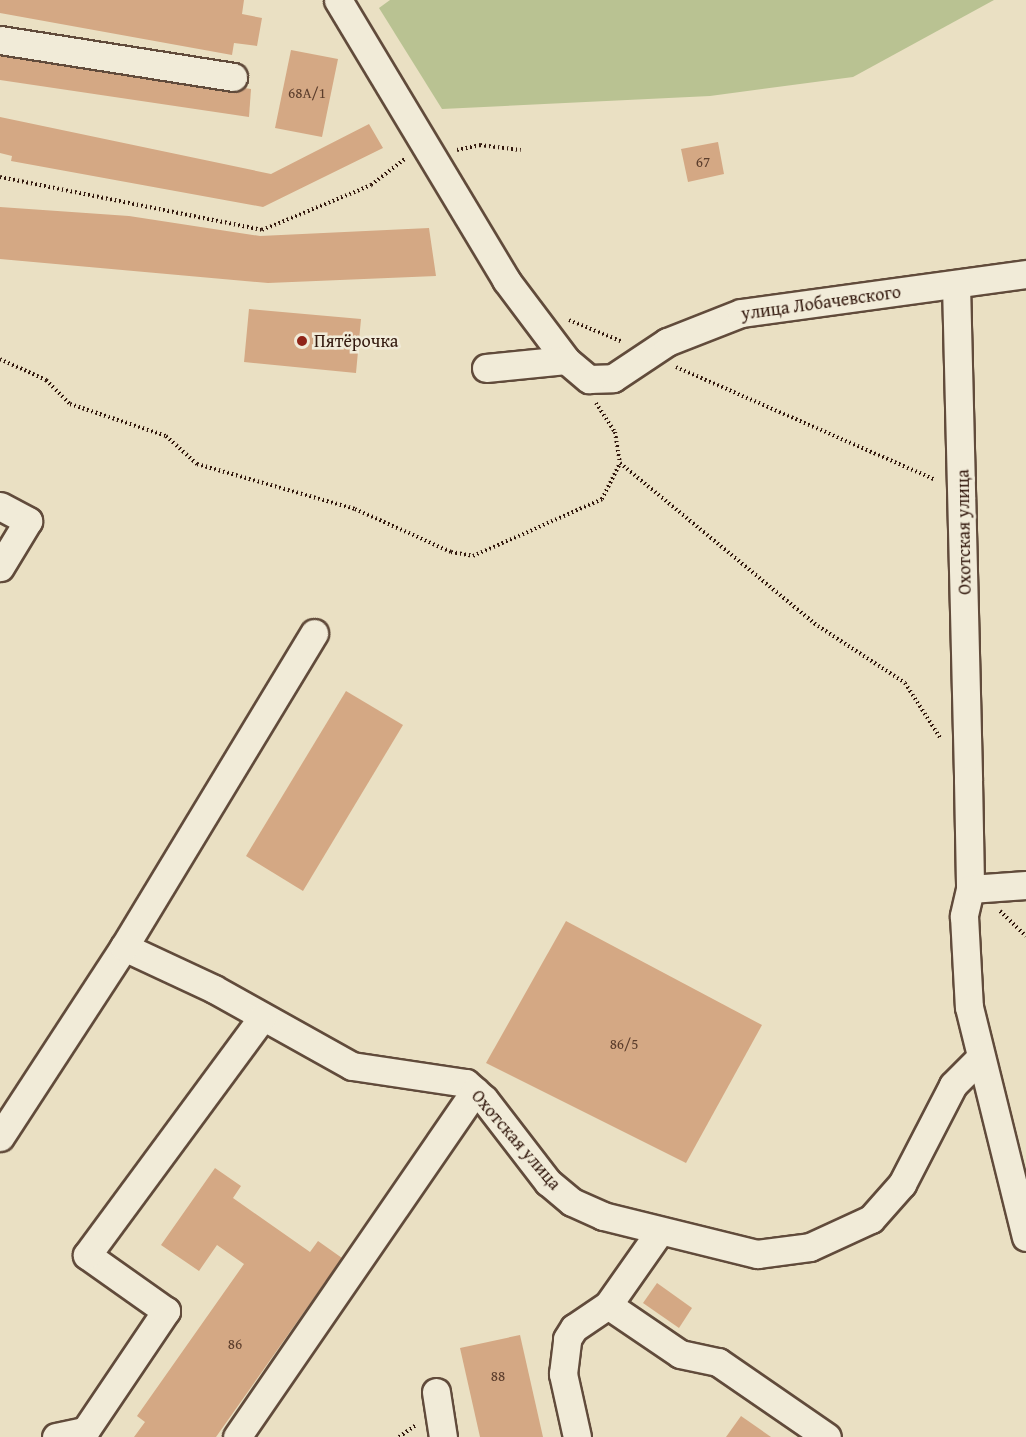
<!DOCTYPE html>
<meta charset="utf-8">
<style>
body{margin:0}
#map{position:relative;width:1026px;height:1437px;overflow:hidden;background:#eae0c3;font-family:"Gentium Book Plus",serif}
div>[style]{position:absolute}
.green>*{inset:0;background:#b9c292}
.building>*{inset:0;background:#d4a884}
.path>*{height:4px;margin-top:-2px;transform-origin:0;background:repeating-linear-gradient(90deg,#33190e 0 1.5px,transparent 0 4.5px)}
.roads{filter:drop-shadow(2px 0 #614b3b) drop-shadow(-2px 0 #614b3b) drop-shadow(0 2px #614b3b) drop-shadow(0 -2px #614b3b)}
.minor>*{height:27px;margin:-13.5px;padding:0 13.5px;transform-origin:13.5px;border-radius:13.5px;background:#f1ebd8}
.dots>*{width:16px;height:16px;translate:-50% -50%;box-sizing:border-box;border:3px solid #f1ebd8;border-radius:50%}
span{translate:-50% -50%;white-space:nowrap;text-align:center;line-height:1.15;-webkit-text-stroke:5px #f1ebd8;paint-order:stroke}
.number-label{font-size:15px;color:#5b3d2c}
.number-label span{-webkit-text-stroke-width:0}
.street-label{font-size:18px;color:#33190e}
.poi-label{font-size:18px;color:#33190e}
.left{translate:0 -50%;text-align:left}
</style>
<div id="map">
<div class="green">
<div style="clip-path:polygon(390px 0,994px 0,853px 77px,710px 96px,442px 109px,379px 8px)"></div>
</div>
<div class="building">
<div style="clip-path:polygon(0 0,244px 0,242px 14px,262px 18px,257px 46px,234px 43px,232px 55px,0 13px)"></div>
<div style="clip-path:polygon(291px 50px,338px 59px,322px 137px,275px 128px)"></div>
<div style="clip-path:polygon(0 51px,251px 89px,249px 117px,0 80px)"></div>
<div style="clip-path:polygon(0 117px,271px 174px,369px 124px,383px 148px,263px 207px,11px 161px,12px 156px,0 153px)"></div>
<div style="clip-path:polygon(718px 142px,724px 174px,688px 182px,681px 149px)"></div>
<div style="clip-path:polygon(0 207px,129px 216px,260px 236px,429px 228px,436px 276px,268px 283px,0 259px)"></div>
<div style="clip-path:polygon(249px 309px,361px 319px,356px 373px,244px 362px)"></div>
<div style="clip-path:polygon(346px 691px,403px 725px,303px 891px,246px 856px)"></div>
<div style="clip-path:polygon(566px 921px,762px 1025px,686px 1163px,486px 1063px)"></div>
<div style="clip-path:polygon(215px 1168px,241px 1186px,233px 1198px,310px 1252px,318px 1241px,342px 1258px,216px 1437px,134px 1437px,145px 1422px,137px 1416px,244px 1264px,217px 1245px,199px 1271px,161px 1245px)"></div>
<div style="clip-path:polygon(657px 1283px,692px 1308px,679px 1328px,643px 1303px)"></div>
<div style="clip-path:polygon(520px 1335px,543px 1437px,480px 1437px,460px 1348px)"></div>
<div style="clip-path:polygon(741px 1416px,771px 1437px,726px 1437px)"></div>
</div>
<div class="path">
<div style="left:457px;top:150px;width:24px;rotate:-12deg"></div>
<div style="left:480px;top:145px;width:41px;rotate:7deg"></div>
<div style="left:0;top:177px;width:267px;rotate:11.4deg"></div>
<div style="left:262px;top:230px;width:118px;rotate:-22.4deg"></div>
<div style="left:371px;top:185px;width:44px;rotate:-37.6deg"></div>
<div style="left:569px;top:320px;width:58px;rotate:22.2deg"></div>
<div style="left:0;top:359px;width:51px;rotate:24.5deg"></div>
<div style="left:46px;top:380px;width:34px;rotate:45deg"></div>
<div style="left:70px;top:404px;width:101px;rotate:18.4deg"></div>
<div style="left:166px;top:436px;width:42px;rotate:42.1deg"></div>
<div style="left:197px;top:464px;width:164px;rotate:15.9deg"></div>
<div style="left:355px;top:509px;width:105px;rotate:24.1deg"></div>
<div style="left:451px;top:552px;width:22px;rotate:10deg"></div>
<div style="left:473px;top:556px;width:141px;rotate:-23.8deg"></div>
<div style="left:602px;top:499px;width:40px;rotate:-63.4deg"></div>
<div style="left:676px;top:367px;width:283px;rotate:23.5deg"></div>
<div style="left:596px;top:403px;width:35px;rotate:57deg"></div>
<div style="left:615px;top:432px;width:31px;rotate:81deg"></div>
<div style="left:620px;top:463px;width:256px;rotate:39.5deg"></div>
<div style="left:818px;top:626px;width:104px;rotate:33.2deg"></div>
<div style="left:905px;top:683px;width:67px;rotate:57.3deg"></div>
<div style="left:1000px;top:911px;width:36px;rotate:44deg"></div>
<div style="left:399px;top:1437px;width:21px;rotate:-35deg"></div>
</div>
<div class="roads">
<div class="minor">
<div style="left:338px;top:0;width:327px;rotate:59deg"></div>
<div style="left:506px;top:280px;width:100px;rotate:53.1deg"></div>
<div style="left:566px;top:360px;width:30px;rotate:40deg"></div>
<div style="left:589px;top:379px;width:24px;rotate:-2deg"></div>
<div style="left:613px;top:378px;width:65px;rotate:-33.7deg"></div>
<div style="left:667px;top:342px;width:79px;rotate:-21.4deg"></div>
<div style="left:741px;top:313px;width:288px;rotate:-7.8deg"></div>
<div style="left:0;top:40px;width:236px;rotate:9deg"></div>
<div style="left:956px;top:284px;width:496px;rotate:88.6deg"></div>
<div style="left:968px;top:780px;width:109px;rotate:88.9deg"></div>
<div style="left:970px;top:889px;width:28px;rotate:103deg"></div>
<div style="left:964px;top:916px;width:91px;rotate:86.9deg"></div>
<div style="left:969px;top:1007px;width:237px;rotate:76.1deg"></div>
<div style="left:486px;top:368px;width:80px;rotate:-5.7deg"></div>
<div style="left:0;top:506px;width:32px;rotate:28deg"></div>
<div style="left:28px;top:521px;width:54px;rotate:121.3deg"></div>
<div style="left:970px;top:889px;width:56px;rotate:-4.1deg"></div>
<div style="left:124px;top:947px;width:99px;rotate:25deg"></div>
<div style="left:214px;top:989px;width:158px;rotate:29.2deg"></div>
<div style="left:352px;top:1066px;width:115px;rotate:8.5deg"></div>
<div style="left:466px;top:1083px;width:24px;rotate:42deg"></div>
<div style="left:484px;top:1099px;width:105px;rotate:52.4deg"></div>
<div style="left:548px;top:1182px;width:31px;rotate:40deg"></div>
<div style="left:572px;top:1202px;width:34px;rotate:24deg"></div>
<div style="left:603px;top:1216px;width:159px;rotate:13.9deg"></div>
<div style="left:757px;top:1254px;width:53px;rotate:-7.5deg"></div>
<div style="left:810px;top:1247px;width:67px;rotate:-24.7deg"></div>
<div style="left:871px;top:1219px;width:47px;rotate:-48.5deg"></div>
<div style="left:902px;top:1184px;width:111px;rotate:-62.7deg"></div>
<div style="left:953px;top:1085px;width:37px;rotate:-45deg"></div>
<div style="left:0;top:1137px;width:227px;rotate:-56.9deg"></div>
<div style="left:124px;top:947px;width:367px;rotate:-58.8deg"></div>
<div style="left:660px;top:1231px;width:90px;rotate:125.1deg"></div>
<div style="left:608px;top:1305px;width:87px;rotate:34.2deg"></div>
<div style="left:680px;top:1354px;width:39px;rotate:12deg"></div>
<div style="left:718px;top:1362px;width:132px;rotate:34.5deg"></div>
<div style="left:436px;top:1392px;width:46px;rotate:81.2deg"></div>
<div style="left:56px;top:1437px;width:30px;rotate:-12deg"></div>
<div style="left:85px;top:1431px;width:145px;rotate:-56deg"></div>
<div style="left:166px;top:1311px;width:97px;rotate:-144.7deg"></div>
<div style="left:87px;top:1255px;width:295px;rotate:-53.6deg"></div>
<div style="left:237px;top:1437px;width:420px;rotate:-55.5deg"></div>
<div style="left:577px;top:1437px;width:65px;rotate:-102.5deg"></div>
<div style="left:563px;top:1374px;width:35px;rotate:-83deg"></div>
<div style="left:567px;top:1339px;width:13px;rotate:-58deg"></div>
<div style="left:574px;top:1328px;width:41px;rotate:-34.1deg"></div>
</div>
</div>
<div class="dots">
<div style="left:302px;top:341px;background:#8f2418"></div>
</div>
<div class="number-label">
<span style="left:307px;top:93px">68А/1</span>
<span style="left:703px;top:162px">67</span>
<span style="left:624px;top:1044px">86/5</span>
<span style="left:235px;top:1344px">86</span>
<span style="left:498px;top:1376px">88</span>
</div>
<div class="street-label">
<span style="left:821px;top:303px;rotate:-8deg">улица Лобачевского</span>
<span style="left:964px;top:532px;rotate:-91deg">Охотская улица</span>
<span style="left:516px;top:1140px;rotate:49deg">Охотская улица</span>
</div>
<div class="poi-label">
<span class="left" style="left:314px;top:341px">Пятёрочка</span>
</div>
</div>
